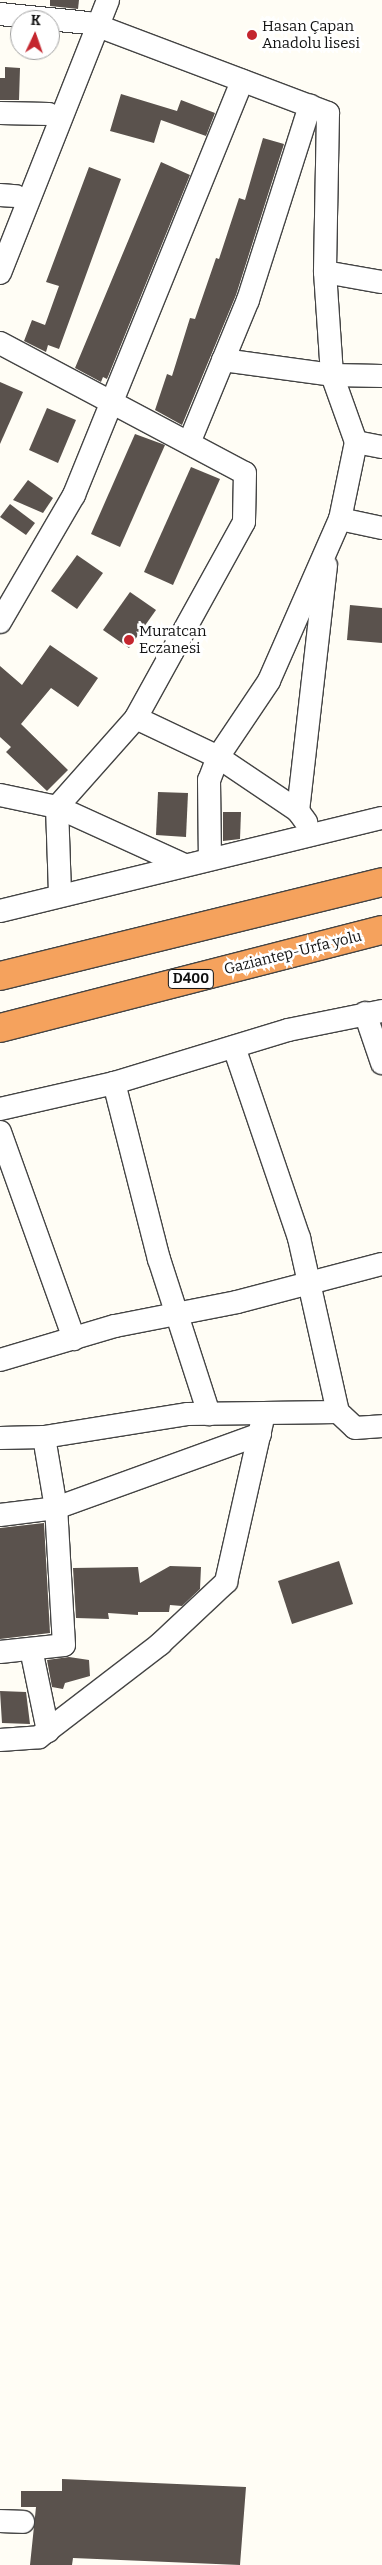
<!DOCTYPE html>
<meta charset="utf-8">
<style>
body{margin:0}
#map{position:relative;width:382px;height:2565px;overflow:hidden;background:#fffdf5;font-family:Bitter,serif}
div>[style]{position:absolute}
.building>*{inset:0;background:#5a524d}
.roads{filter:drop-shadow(1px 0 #444) drop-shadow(-1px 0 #444) drop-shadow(0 1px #444) drop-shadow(0 -1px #444)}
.minor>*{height:22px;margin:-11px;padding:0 11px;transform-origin:11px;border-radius:11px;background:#fff}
.highway>*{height:28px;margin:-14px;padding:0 14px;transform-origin:14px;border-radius:14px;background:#f5a25d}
.dots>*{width:14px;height:14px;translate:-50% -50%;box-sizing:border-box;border:2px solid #fff;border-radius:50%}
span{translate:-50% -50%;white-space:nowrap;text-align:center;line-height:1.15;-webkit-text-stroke:5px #fff;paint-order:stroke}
.shield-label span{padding:1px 4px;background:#fff;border:1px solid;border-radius:4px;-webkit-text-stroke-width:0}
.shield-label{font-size:14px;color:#111;font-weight:700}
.poi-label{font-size:15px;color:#111}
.left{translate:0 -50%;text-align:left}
.street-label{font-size:15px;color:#111}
.north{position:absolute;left:10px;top:10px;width:50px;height:50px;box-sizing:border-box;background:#fff;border:1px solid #a0a0a0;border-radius:50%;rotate:3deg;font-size:14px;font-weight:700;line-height:20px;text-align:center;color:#111}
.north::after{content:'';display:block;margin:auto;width:18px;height:22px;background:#c4262e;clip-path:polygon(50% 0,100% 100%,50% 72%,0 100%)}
</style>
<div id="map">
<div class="building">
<div style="clip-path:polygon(50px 0,79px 0,78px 9px,50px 6px)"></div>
<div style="clip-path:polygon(5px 67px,20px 68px,19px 100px,0 100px,0 78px,5px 78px)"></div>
<div style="clip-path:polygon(121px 94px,177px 111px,181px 100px,215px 113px,206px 136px,161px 120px,154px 143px,110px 131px)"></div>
<div style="clip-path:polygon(263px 138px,284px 144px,236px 295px,182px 425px,155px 410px,167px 374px,172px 376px,190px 318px,195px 319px,216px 258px,219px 259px,239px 198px,245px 200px)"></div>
<div style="clip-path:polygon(161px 162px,190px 175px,107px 379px,103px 377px,101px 382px,75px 368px)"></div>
<div style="clip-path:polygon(89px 167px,121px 179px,59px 349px,48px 345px,46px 352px,24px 341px,32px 320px,45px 325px,59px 286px,46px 282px)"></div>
<div style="clip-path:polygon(0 382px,23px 392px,0 444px)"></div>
<div style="clip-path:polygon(47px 408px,76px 420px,58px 463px,29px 450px)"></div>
<div style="clip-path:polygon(135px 434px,165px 445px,120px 547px,91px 534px)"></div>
<div style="clip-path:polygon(191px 467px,220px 479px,173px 585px,144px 572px)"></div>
<div style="clip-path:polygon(28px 480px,53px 498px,43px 513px,13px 500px)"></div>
<div style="clip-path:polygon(10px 504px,35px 523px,26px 535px,0 517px)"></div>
<div style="clip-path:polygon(77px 555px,103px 573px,77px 609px,51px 591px)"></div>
<div style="clip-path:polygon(130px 592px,156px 610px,129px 648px,103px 630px)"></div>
<div style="clip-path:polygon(350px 605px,382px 608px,382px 643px,347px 640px)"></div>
<div style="clip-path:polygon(50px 645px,98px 678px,78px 707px,51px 688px,21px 724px,68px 770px,47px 791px,6px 752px,11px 747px,0 737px,0 666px,22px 685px)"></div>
<div style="clip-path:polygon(158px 792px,188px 793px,186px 837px,156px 835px)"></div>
<div style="clip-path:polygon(223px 812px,241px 812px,240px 839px,223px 841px)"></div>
<div style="clip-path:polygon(44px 1523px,50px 1633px,0 1639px,0 1528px)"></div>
<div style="clip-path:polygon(339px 1561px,353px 1604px,292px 1624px,278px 1581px)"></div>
<div style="clip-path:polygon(170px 1566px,201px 1567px,200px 1589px,182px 1606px,170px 1605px,169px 1612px,138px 1612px,138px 1615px,108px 1613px,109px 1619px,76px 1618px,73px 1568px,138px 1567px,140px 1583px)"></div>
<div style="clip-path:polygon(69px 1657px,89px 1660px,90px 1676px,65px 1683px,63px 1689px,52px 1687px,47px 1660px)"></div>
<div style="clip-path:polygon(0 1691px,26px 1692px,30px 1724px,2px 1723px)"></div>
<div style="clip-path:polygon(62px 2479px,246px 2487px,240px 2565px,73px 2558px,72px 2565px,30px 2565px,36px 2507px,21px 2507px,21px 2491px,62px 2491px)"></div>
</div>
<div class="roads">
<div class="minor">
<div style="left:0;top:14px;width:88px;rotate:5.8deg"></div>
<div style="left:98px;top:26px;width:246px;rotate:20.7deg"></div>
<div style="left:328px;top:113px;width:159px;rotate:91.1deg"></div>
<div style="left:325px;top:272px;width:103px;rotate:86.1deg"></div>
<div style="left:332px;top:375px;width:71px;rotate:70.3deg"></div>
<div style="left:356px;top:442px;width:79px;rotate:101.7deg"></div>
<div style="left:340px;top:519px;width:177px;rotate:113.7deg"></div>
<div style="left:269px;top:681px;width:92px;rotate:123.9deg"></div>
<div style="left:218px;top:757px;width:25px;rotate:111deg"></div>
<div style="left:209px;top:780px;width:79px;rotate:89.3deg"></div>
<div style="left:0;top:113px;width:49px;rotate:1.2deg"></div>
<div style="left:0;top:195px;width:16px;rotate:4deg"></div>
<div style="left:325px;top:272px;width:58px;rotate:10deg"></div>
<div style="left:0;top:273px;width:294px;rotate:-68.4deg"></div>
<div style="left:0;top:343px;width:277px;rotate:28deg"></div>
<div style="left:245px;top:473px;width:49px;rotate:91.2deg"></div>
<div style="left:244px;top:522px;width:224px;rotate:118.9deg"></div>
<div style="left:136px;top:718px;width:119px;rotate:131.6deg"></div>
<div style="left:57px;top:807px;width:88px;rotate:88deg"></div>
<div style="left:223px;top:360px;width:110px;rotate:7.8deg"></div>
<div style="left:332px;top:375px;width:50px;rotate:1.1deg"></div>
<div style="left:356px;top:442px;width:26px;rotate:11deg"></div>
<div style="left:189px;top:443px;width:155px;rotate:-67.6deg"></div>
<div style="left:248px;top:300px;width:204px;rotate:-72.3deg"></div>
<div style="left:340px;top:519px;width:43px;rotate:12.1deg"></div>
<div style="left:0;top:622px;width:147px;rotate:-59.8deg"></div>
<div style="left:74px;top:495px;width:447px;rotate:-67.9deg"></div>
<div style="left:136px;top:718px;width:91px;rotate:25.4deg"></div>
<div style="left:218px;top:757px;width:97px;rotate:34deg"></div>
<div style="left:298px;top:811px;width:14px;rotate:54deg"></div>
<div style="left:0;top:795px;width:58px;rotate:11.9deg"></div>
<div style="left:57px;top:807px;width:140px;rotate:24.5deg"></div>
<div style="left:298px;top:811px;width:247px;rotate:-83.5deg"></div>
<div style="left:0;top:911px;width:393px;rotate:-13.7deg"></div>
<div style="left:365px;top:1013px;width:53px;rotate:71.2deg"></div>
<div style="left:234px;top:1047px;width:202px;rotate:71.2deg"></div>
<div style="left:299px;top:1238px;width:178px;rotate:77.4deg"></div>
<div style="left:114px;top:1083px;width:182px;rotate:75.7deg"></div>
<div style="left:159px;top:1259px;width:163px;rotate:72.1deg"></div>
<div style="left:0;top:1109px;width:117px;rotate:-12.8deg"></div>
<div style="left:114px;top:1083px;width:182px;rotate:-16.9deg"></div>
<div style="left:288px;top:1030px;width:96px;rotate:-11.4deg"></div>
<div style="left:0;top:1132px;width:220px;rotate:70.3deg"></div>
<div style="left:0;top:1360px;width:120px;rotate:-16.5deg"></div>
<div style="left:115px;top:1326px;width:124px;rotate:-11.1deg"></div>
<div style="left:237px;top:1302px;width:150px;rotate:-14.7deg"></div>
<div style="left:0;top:1438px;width:44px;rotate:-1.3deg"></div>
<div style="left:44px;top:1437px;width:146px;rotate:-9.1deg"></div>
<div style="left:188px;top:1414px;width:150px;rotate:-0.8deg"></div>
<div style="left:338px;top:1412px;width:23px;rotate:43deg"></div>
<div style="left:355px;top:1428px;width:27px;rotate:-4deg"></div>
<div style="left:0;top:1515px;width:56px;rotate:-7.1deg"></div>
<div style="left:56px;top:1508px;width:217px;rotate:-19.9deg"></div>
<div style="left:31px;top:1649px;width:84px;rotate:78.3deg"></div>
<div style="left:0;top:1652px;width:64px;rotate:-6.2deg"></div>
<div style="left:64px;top:1645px;width:137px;rotate:-93.3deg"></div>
<div style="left:56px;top:1508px;width:72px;rotate:-99.6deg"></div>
<div style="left:0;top:1740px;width:39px;rotate:-4deg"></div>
<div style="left:39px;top:1737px;width:153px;rotate:-37.5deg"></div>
<div style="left:160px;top:1644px;width:91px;rotate:-43.2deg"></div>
<div style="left:226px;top:1582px;width:172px;rotate:-77.3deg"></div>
<div style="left:0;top:2521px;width:23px;rotate:2deg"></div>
</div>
<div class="highway">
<div style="left:0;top:976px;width:393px;rotate:-13.8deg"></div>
<div style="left:0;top:1028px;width:394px;rotate:-14.4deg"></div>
</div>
</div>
<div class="dots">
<div style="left:252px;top:35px;background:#c4262e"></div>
<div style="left:129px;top:640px;background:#c4262e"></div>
</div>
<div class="shield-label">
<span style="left:191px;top:979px">D400</span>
</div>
<div class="poi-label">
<span class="left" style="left:262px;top:35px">Hasan Çapan<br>Anadolu lisesi</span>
<span class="left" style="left:139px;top:640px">Muratcan<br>Eczanesi</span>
</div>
<div class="street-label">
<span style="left:293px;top:953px;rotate:-14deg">Gaziantep-Urfa yolu</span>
</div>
<div class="north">K</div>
</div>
